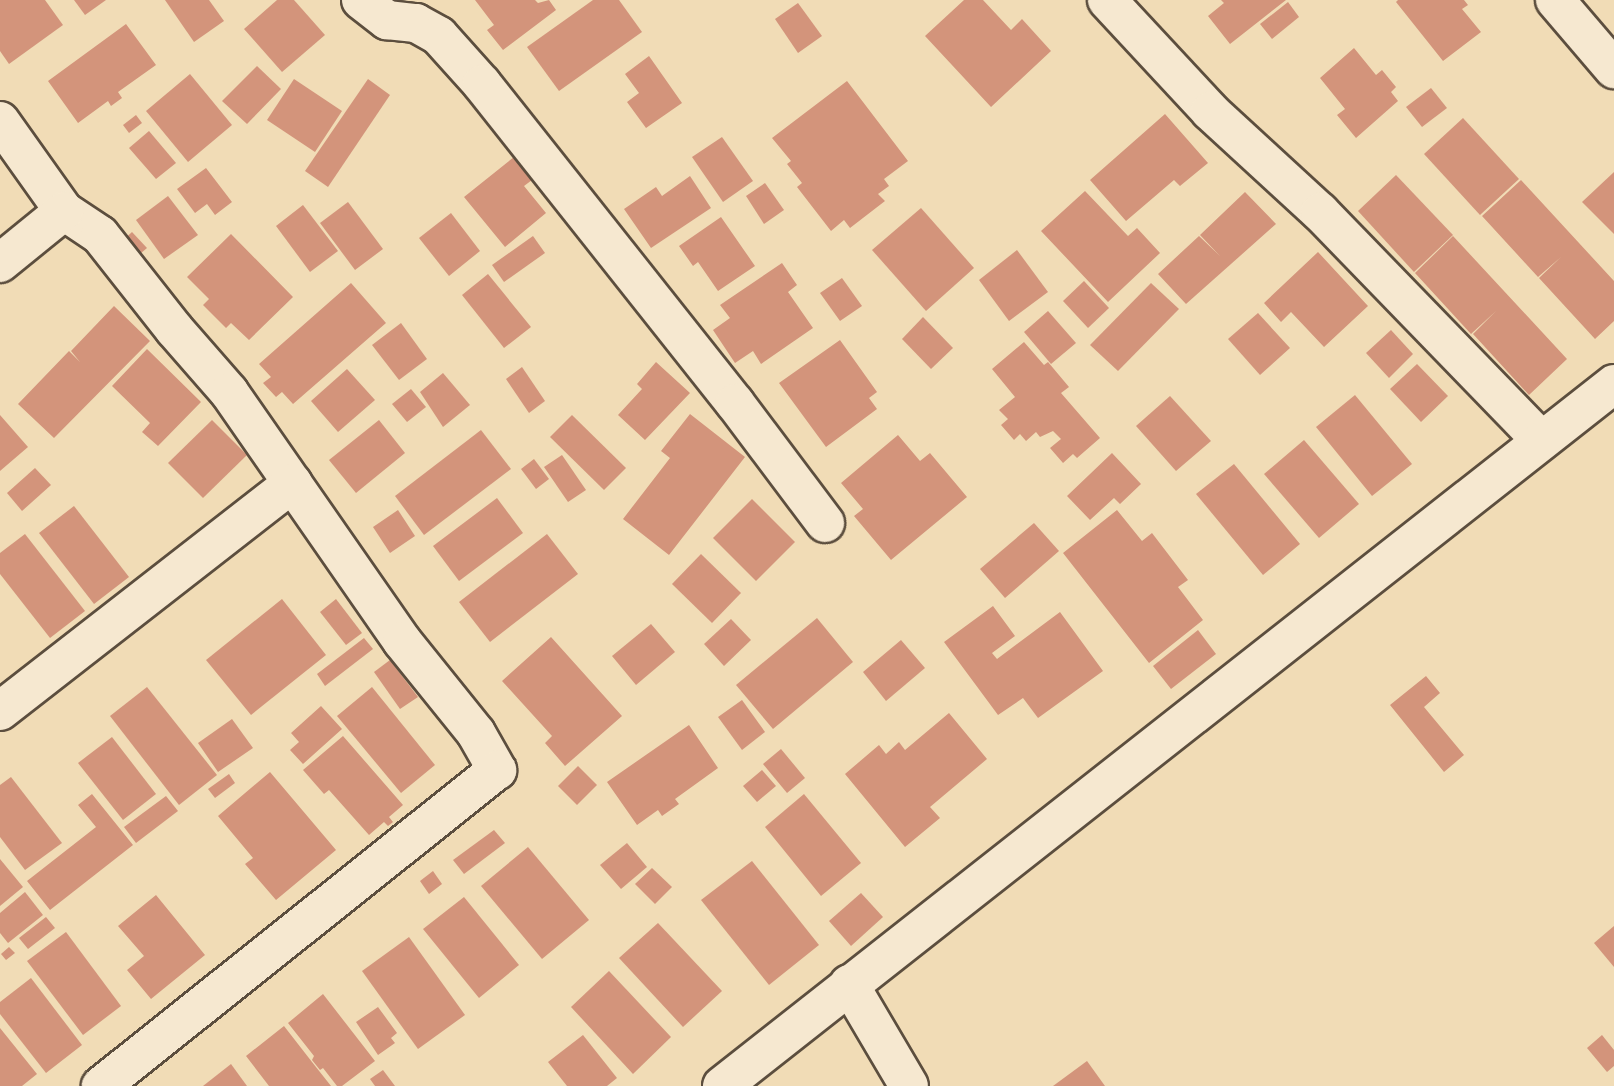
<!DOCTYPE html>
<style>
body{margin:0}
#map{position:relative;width:1614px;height:1086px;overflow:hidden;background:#f1dcb6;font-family:Vollkorn,serif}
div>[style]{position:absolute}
.building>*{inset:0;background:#d3947b}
.roads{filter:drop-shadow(2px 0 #5c4e3e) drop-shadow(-2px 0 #5c4e3e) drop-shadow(0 2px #5c4e3e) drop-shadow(0 -2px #5c4e3e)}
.minor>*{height:38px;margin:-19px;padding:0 19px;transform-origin:19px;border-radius:19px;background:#f6e8d0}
span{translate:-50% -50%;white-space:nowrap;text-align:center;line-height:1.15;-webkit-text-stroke:5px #f6e8d0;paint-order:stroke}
</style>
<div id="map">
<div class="building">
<div style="clip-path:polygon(0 0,45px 0,63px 25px,9px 64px,0 51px)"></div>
<div style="clip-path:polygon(74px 0,106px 0,85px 15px)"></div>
<div style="clip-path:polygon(165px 0,209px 0,224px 21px,194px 42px)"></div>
<div style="clip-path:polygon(277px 0,294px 0,325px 35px,282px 72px,244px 29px)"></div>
<div style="clip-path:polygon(475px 0,535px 0,538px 3px,549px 0,556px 10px,503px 50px,487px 30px,494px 25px)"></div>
<div style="clip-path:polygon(593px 0,619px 0,642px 32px,559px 91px,527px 47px)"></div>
<div style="clip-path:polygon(964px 0,983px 0,1011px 30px,1022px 19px,1051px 51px,991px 107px,925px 36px)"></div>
<div style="clip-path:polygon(1221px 0,1286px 0,1230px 44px,1208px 16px,1224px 3px)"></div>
<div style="clip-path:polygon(1398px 0,1464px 0,1468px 5px,1462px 9px,1481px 32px,1443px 61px,1396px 2px)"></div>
<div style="clip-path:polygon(1288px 2px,1299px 17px,1272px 39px,1260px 24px)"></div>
<div style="clip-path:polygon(798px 3px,822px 36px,798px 53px,775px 19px)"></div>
<div style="clip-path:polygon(126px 24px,156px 65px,118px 92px,122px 98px,111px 106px,108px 101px,78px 123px,48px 81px)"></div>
<div style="clip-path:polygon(1354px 48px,1376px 75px,1382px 70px,1396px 87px,1391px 92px,1398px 101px,1356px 138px,1337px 115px,1345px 109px,1320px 78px)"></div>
<div style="clip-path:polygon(649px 56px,682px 103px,646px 128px,627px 102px,639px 93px,625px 74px)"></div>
<div style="clip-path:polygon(257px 66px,281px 89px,247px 124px,222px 101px)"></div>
<div style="clip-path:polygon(190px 74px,232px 125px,188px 162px,146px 111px)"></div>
<div style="clip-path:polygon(294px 79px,342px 111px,315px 152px,267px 120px)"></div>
<div style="clip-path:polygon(368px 79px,390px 95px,328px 187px,305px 171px)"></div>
<div style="clip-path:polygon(847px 81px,908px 161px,884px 179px,889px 186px,878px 194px,885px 201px,850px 228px,844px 220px,831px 231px,797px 187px,802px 183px,787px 164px,791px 161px,772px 138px)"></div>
<div style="clip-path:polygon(1431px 88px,1447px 108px,1422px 127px,1406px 107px)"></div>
<div style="clip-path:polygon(1165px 114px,1208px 163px,1180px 186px,1174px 180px,1126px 221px,1090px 180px)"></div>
<div style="clip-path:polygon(136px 115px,142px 123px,129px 133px,123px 125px)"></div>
<div style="clip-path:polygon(1463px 118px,1519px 179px,1480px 215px,1424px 154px)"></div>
<div style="clip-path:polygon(149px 131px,176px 163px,156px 179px,129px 148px)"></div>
<div style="clip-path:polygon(722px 137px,753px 181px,723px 202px,692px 157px)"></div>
<div style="clip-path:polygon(514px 157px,532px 180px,524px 186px,546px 213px,505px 247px,464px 197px)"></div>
<div style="clip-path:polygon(206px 168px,232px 202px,215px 215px,207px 204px,195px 213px,177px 189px)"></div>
<div style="clip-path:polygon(1614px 172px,1614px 234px,1582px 202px)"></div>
<div style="clip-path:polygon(1396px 175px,1453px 235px,1414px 272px,1358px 211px)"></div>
<div style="clip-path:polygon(690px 176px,711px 208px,651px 248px,624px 209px,656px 187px,662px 196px)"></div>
<div style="clip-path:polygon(1521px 180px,1614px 281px,1614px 321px,1595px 339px,1539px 278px,1561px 257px,1538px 277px,1482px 216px)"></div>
<div style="clip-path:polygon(765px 183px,784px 210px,764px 224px,746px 196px)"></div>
<div style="clip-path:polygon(1085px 191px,1128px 236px,1137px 228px,1160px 253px,1108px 302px,1041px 231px)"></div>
<div style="clip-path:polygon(1245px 192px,1276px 224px,1186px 304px,1158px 274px,1199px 236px,1220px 256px,1200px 235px)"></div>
<div style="clip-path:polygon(168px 196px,198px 235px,164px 259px,136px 220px)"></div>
<div style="clip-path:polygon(348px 202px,383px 249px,355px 270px,320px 223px)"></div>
<div style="clip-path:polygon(303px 205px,338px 251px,310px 272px,276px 226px)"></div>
<div style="clip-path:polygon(921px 208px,974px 268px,926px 311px,872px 250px)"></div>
<div style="clip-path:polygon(451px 213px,480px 251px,449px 276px,419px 238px)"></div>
<div style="clip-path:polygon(721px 217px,755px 266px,718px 291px,698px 262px,693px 266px,679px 246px)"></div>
<div style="clip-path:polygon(132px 232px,147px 248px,134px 259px,120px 243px)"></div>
<div style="clip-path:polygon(231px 234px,293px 297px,249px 340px,231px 323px,226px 328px,203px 305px,209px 299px,187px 277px)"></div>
<div style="clip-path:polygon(533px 236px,545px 253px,504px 282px,492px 265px)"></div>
<div style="clip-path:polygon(1453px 236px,1567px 359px,1529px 395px,1473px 334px,1496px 311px,1471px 334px,1415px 273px)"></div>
<div style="clip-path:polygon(1017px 250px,1048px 292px,1009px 321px,979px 280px)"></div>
<div style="clip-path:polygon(1318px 252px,1368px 306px,1324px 347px,1291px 312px,1281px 322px,1264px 303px)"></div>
<div style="clip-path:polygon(782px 263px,797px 285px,788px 292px,813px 328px,761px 364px,753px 351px,735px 363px,713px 330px,730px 318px,720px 305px)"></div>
<div style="clip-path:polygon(488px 274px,531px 327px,504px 348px,462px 295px)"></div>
<div style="clip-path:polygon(842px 278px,862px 306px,840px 321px,820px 293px)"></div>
<div style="clip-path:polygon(1084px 281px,1109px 308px,1088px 328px,1063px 301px)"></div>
<div style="clip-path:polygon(351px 283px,386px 323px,293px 404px,282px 392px,276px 397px,263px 383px,271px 377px,259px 364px)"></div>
<div style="clip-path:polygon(1151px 283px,1179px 309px,1118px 371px,1090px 345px)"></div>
<div style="clip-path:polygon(114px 306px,150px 341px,54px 438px,18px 404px,69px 351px,80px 362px,71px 351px)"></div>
<div style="clip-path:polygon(1048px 311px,1076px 343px,1051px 364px,1024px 332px)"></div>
<div style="clip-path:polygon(1258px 313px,1290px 348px,1260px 375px,1228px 339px)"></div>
<div style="clip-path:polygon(923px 317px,953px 348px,931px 369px,902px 339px)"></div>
<div style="clip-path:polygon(401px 323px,427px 359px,399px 380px,372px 345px)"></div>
<div style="clip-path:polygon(1391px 330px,1413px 354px,1389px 378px,1366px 353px)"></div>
<div style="clip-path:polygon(840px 340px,877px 392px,869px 398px,877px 409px,826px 447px,779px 383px)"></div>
<div style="clip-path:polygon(1024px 342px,1044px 365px,1048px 362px,1069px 387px,1061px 393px,1100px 438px,1077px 458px,1073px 454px,1063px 463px,1050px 448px,1061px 439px,1053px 431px,1040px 437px,1036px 432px,1026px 441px,1020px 434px,1014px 440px,1001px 425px,1008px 419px,999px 410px,1015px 397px,992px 369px)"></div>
<div style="clip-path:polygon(147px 349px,201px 402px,158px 446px,142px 432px,150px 423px,112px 386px)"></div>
<div style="clip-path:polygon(656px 362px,690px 393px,645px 440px,618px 415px,642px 389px,637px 384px)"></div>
<div style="clip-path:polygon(1417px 364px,1448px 396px,1421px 422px,1390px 389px)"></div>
<div style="clip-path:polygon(522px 367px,545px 401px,529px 413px,506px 379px)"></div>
<div style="clip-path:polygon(347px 369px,375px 400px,338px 432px,311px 401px)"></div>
<div style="clip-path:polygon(443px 373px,470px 405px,443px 427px,420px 392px)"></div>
<div style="clip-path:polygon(411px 389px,426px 407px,407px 422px,392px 404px)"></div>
<div style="clip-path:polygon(1355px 395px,1412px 464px,1372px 496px,1316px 427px)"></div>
<div style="clip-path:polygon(1170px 396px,1211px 441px,1176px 471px,1136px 426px)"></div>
<div style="clip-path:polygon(690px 414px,745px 457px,669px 555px,623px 519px,670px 458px,661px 451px)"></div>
<div style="clip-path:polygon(0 415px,28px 447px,0 471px)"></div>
<div style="clip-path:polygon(572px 415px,626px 468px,604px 490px,550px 437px)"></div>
<div style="clip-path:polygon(212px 420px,247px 455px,203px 498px,168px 463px)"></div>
<div style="clip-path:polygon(379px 420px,405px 453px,356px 493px,329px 460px)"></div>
<div style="clip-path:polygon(481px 430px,511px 469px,424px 535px,395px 496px)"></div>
<div style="clip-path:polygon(898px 435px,920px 461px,930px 453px,967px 497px,891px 560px,854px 516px,863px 509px,841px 483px)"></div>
<div style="clip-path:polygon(1304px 440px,1359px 504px,1319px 538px,1264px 474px)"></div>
<div style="clip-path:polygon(1112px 453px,1141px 484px,1120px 504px,1114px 498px,1090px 520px,1067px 496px)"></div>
<div style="clip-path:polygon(562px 455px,586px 490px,568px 502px,544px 467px)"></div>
<div style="clip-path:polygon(534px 459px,549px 479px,536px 489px,521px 469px)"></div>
<div style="clip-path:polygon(1234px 464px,1300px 544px,1263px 575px,1196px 494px)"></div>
<div style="clip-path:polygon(35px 468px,51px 485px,22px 511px,7px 493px)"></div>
<div style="clip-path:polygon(497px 498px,523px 533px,459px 581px,433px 546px)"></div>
<div style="clip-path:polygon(752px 499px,795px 542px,756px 581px,713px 538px)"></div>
<div style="clip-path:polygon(74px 506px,129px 577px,94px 604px,39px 533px)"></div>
<div style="clip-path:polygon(398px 510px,415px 536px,390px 553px,373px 527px)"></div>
<div style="clip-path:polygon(1117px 510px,1142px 541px,1152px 533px,1188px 580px,1178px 587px,1203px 620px,1149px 663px,1063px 553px)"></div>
<div style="clip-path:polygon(1034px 523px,1059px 551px,1005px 598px,980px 569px)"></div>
<div style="clip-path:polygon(25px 534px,85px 611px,50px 638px,0 574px,0 553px)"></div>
<div style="clip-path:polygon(547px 534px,578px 574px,490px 642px,459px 602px)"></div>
<div style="clip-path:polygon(701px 554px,741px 593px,712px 623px,672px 584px)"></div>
<div style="clip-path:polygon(282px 599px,326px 655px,251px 715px,206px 660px)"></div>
<div style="clip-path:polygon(336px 599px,362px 633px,346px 645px,320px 612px)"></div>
<div style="clip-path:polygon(993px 606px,1015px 636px,992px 653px,997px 659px,1060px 612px,1103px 671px,1038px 718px,1023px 698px,998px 715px,944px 642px)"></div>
<div style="clip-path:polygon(817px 618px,853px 662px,773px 729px,736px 685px)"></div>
<div style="clip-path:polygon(731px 619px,751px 640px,724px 666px,704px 644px)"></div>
<div style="clip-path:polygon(651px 624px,675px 652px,636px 685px,612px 656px)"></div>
<div style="clip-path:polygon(1198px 630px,1216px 654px,1171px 689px,1153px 666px)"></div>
<div style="clip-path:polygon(551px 637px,622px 716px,565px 766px,545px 743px,552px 736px,502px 681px)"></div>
<div style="clip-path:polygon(364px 638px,373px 649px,325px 686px,317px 674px)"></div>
<div style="clip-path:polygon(901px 640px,925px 668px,886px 701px,863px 672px)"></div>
<div style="clip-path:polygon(390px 660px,418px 697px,400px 709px,374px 672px)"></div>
<div style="clip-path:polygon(1426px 676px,1440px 693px,1424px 707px,1464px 755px,1444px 772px,1390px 705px)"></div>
<div style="clip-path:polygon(147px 687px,217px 775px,179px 805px,110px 716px)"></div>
<div style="clip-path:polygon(372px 687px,435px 765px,401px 793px,337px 716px)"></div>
<div style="clip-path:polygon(742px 700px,765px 732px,742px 750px,718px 717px)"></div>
<div style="clip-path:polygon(321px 706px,342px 729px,303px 764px,290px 750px,299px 742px,291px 733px)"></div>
<div style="clip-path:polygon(949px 713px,987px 759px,930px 807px,940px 818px,905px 847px,845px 774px,879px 745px,886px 754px,899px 742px,905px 750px)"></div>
<div style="clip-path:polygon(232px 719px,253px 748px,218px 772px,198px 743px)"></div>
<div style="clip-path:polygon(689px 725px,718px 768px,675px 799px,679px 804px,662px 816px,658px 810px,637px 825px,607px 782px)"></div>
<div style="clip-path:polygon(343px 736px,403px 805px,389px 817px,393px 822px,388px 826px,384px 822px,369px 835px,329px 790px,324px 794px,303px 770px)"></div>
<div style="clip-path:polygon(112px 737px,156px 794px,123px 820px,78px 763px)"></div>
<div style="clip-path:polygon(781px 749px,805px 778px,787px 793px,763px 764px)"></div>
<div style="clip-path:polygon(578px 766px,597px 785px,577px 805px,558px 786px)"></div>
<div style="clip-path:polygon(762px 770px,776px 786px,757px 802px,743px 786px)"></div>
<div style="clip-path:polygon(270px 772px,336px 850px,276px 900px,245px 864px,253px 858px,218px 816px)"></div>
<div style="clip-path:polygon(229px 774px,235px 783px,215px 798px,208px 789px)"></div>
<div style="clip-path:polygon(11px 777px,62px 843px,25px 870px,0 837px,0 785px)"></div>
<div style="clip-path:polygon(92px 794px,133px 845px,50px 910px,27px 881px,96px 827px,78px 805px)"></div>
<div style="clip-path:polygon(804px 794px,861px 863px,821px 896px,765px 827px)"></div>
<div style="clip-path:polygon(166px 796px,178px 811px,136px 843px,124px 827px)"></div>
<div style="clip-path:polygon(494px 830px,505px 843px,464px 874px,453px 860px)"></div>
<div style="clip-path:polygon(627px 843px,647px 867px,621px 889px,600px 865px)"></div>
<div style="clip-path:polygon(528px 847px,589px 920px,542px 959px,481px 886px)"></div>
<div style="clip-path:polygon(0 859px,23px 887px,0 906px)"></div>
<div style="clip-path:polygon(752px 861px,819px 945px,769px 985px,701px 900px)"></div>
<div style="clip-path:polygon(652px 868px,672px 887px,655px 904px,635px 884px)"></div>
<div style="clip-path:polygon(433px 871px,442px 884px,429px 894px,420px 881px)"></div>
<div style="clip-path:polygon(25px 892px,43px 915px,8px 943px,0 933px,0 913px)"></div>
<div style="clip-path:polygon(861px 893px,883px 917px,851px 946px,829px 921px)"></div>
<div style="clip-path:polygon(156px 895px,205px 955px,151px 999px,127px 970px,144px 956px,118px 926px)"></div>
<div style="clip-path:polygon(464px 897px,519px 965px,479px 998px,423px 929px)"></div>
<div style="clip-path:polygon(46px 917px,55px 928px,28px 949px,19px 938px)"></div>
<div style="clip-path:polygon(658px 923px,722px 991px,683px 1027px,619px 958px)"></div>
<div style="clip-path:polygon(1614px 926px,1614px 967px,1594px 943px)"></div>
<div style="clip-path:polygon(66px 932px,121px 1006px,83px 1035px,27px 961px)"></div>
<div style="clip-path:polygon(409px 937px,465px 1015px,418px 1049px,362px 971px)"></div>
<div style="clip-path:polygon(9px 947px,15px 953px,6px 960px,1px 954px)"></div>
<div style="clip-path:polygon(609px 971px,671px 1037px,633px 1074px,571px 1007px)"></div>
<div style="clip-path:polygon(31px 978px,82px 1045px,46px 1073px,0 1014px,0 1002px)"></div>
<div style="clip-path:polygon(323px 994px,375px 1061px,342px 1086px,337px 1086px,323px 1068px,320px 1070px,312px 1060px,314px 1056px,288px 1023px)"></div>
<div style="clip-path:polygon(378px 1007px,397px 1033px,391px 1038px,395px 1043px,378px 1055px,356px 1022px)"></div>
<div style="clip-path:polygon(284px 1026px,312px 1062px,331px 1086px,269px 1086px,246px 1056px)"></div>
<div style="clip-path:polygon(0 1028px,37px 1074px,22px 1086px,0 1086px)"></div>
<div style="clip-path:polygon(583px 1035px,617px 1078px,607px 1086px,567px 1086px,548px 1062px)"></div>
<div style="clip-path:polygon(1602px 1035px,1614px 1050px,1614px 1066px,1607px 1072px,1587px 1048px)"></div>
<div style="clip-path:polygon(1087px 1061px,1105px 1086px,1053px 1086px)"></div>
<div style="clip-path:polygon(231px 1064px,247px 1086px,203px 1086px)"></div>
<div style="clip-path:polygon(383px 1070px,395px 1086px,375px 1086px,370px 1079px)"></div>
</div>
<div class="roads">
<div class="minor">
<div style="left:361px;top:0;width:33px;rotate:38deg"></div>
<div style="left:387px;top:20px;width:29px;rotate:6deg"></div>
<div style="left:416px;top:23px;width:26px;rotate:29deg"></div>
<div style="left:439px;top:36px;width:64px;rotate:48.1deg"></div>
<div style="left:482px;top:84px;width:407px;rotate:51.6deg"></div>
<div style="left:735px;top:403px;width:150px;rotate:53.1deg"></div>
<div style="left:1107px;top:0;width:151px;rotate:47.1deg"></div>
<div style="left:1210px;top:111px;width:149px;rotate:42.6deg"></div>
<div style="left:1320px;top:212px;width:318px;rotate:45.9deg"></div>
<div style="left:1555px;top:0;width:91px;rotate:49.5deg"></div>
<div style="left:0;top:121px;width:110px;rotate:54.6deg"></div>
<div style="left:64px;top:211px;width:43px;rotate:33.7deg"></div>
<div style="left:100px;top:235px;width:120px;rotate:51.8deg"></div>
<div style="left:174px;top:329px;width:84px;rotate:48.9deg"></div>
<div style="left:229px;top:392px;width:303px;rotate:55.2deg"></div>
<div style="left:402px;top:641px;width:118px;rotate:51.2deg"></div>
<div style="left:476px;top:733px;width:43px;rotate:60.4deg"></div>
<div style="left:497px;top:770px;width:507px;rotate:141.41deg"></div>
<div style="left:0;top:263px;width:82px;rotate:-39.1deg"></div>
<div style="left:0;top:711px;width:371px;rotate:-37.9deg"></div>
<div style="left:849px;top:984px;width:118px;rotate:59.5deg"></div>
<div style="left:722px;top:1086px;width:1135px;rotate:-38.2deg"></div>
</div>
</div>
</div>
